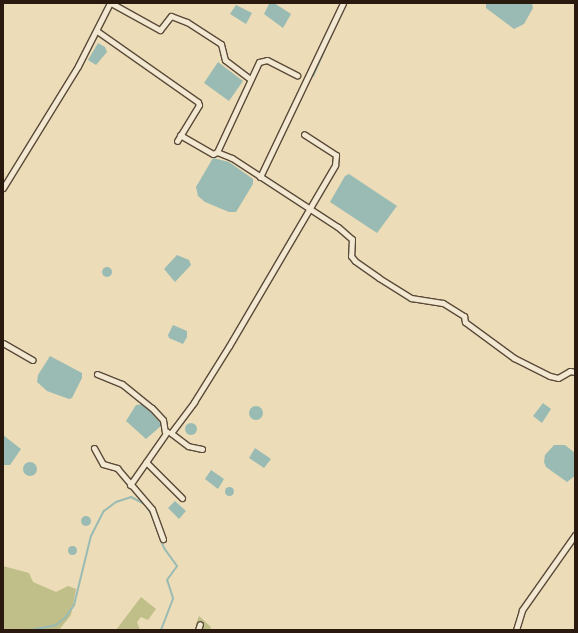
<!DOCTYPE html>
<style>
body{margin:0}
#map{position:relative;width:578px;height:633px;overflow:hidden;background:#ecdcb8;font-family:"Libre Caslon Text",serif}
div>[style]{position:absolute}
.green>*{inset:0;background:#c0be89}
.water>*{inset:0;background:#99bbb3}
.round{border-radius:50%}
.stream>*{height:2px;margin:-1px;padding:0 1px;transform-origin:1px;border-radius:1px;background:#99bbb3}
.roads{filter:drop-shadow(1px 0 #5a4a39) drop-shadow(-1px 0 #5a4a39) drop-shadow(0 1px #5a4a39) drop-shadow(0 -1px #5a4a39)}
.street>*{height:5px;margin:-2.5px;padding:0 2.5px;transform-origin:2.5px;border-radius:2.5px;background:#f3e8d1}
span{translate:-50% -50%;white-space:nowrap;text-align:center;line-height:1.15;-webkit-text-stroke:3px #f3e8d1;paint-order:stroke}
.frame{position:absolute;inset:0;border:4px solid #29190f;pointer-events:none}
</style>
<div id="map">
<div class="green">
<div style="clip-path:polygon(3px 566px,29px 573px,33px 582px,56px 592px,68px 586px,76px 589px,71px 615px,59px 630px,3px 630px)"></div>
<div style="clip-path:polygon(141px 597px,156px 609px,148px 620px,141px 617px,137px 622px,140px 630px,116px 630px)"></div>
<div style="clip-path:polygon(199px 616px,211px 627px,210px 630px,197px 630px,196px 624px)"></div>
</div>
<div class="water">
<div style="clip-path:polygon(274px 3px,291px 14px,283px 28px,264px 14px,269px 4px)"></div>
<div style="clip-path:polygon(486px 3px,532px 3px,533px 8px,524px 24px,514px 29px,486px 8px)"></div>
<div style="clip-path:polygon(236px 5px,252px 13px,246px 24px,230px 14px)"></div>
<div style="clip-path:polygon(98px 43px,105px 47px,107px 52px,96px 65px,88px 60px)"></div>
<div style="clip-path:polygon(218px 62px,243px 81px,229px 101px,204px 83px)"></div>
<div style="clip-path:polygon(213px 158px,229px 162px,253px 179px,253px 184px,236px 212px,229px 212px,205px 202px,198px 196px,196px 187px)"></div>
<div style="clip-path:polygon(349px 174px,397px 206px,377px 233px,330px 202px,345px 176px)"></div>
<div style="clip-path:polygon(177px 255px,189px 260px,191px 265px,175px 282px,164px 269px)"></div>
<div class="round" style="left:102px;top:267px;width:10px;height:10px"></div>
<div style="clip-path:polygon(173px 325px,187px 331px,187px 337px,183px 344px,169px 338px,168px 335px)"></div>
<div style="clip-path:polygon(50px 356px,82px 373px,82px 378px,72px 398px,69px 399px,47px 391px,37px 382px,38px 375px)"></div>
<div style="clip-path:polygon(543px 403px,551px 409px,542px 423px,533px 416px)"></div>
<div style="clip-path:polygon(144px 404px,162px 425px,146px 439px,126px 421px,136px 405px)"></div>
<div class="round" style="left:249px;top:406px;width:14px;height:14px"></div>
<div class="round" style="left:185px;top:423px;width:12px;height:12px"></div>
<div style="clip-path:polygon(3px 435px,21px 449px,10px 465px,3px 465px)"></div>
<div style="clip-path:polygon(554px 445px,565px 445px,575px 453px,575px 476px,567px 482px,546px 467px,544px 462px,545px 455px)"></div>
<div style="clip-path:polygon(255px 448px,271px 459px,264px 468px,249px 458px)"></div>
<div class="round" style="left:23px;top:462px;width:14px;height:14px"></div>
<div style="clip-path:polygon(211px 470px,224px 479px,218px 489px,205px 479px)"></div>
<div class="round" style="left:224.5px;top:486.5px;width:9px;height:9px"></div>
<div style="clip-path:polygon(175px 501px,186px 511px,179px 519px,168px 508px)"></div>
<div class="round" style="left:81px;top:516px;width:10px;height:10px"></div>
<div class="round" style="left:67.5px;top:545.5px;width:9px;height:9px"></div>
</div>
<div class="stream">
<div style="left:313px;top:76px;width:79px;rotate:-66deg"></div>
<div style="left:31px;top:630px;width:25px;rotate:-11deg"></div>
<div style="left:56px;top:625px;width:11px;rotate:-38deg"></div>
<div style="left:65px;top:618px;width:16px;rotate:-55deg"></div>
<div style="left:74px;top:605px;width:71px;rotate:-76.2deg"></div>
<div style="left:91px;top:536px;width:28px;rotate:-63deg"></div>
<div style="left:104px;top:511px;width:15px;rotate:-37deg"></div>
<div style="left:116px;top:502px;width:16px;rotate:-18deg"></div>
<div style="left:131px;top:497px;width:16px;rotate:27deg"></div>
<div style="left:145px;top:504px;width:15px;rotate:58deg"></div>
<div style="left:161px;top:630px;width:34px;rotate:-69deg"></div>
<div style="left:173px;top:598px;width:19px;rotate:-108deg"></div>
<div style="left:167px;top:580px;width:17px;rotate:-54deg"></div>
<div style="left:177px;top:566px;width:22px;rotate:-126deg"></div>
<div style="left:164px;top:548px;width:9px;rotate:-111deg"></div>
</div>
<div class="roads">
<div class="street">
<div style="left:111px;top:3px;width:56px;rotate:28.9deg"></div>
<div style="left:160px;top:30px;width:18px;rotate:-52deg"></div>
<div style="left:171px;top:16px;width:17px;rotate:21deg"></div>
<div style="left:187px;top:22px;width:40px;rotate:32.9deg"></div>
<div style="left:221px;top:44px;width:16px;rotate:76deg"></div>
<div style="left:225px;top:60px;width:31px;rotate:37deg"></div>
<div style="left:97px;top:31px;width:123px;rotate:35.1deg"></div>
<div style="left:198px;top:102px;width:3px;rotate:72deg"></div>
<div style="left:199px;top:105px;width:42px;rotate:121.4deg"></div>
<div style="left:180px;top:135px;width:38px;rotate:30deg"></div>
<div style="left:213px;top:154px;width:4px;rotate:-27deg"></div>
<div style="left:217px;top:152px;width:16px;rotate:22deg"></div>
<div style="left:232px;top:158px;width:126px;rotate:33.1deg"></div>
<div style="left:338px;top:227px;width:18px;rotate:41deg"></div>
<div style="left:352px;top:239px;width:17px;rotate:93deg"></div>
<div style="left:351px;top:256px;width:6px;rotate:51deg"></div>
<div style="left:355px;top:261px;width:29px;rotate:35deg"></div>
<div style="left:379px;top:278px;width:38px;rotate:32deg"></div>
<div style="left:411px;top:298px;width:32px;rotate:9deg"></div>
<div style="left:443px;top:303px;width:25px;rotate:32deg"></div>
<div style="left:464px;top:316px;width:6px;rotate:81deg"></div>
<div style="left:465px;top:322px;width:61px;rotate:36.3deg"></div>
<div style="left:514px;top:358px;width:40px;rotate:26.6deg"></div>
<div style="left:550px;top:376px;width:8px;rotate:14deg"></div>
<div style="left:558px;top:378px;width:14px;rotate:-30deg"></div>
<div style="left:570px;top:371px;width:5px;rotate:11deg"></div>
<div style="left:217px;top:152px;width:99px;rotate:-65deg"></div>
<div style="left:259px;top:62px;width:8px;rotate:-14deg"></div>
<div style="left:267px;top:60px;width:34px;rotate:27deg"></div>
<div style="left:260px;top:177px;width:193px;rotate:-64.5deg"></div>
<div style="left:3px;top:188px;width:143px;rotate:-58.4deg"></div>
<div style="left:78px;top:66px;width:71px;rotate:-63.1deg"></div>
<div style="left:3px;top:343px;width:34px;rotate:30deg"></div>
<div style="left:97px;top:374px;width:27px;rotate:22deg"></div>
<div style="left:122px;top:384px;width:38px;rotate:39deg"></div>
<div style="left:152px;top:408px;width:16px;rotate:47deg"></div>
<div style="left:163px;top:420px;width:12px;rotate:81deg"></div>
<div style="left:94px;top:448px;width:18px;rotate:61deg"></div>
<div style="left:103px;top:464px;width:15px;rotate:16deg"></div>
<div style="left:117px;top:468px;width:54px;rotate:49.5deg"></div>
<div style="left:152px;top:509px;width:32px;rotate:70deg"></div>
<div style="left:202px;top:449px;width:14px;rotate:-168deg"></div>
<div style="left:188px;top:446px;width:21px;rotate:-143deg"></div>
<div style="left:171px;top:433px;width:39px;rotate:-53deg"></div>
<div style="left:194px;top:402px;width:66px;rotate:-58deg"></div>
<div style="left:229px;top:346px;width:210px;rotate:-59.6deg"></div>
<div style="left:335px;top:165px;width:10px;rotate:-84deg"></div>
<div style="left:336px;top:155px;width:38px;rotate:-147deg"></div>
<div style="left:146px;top:462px;width:51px;rotate:45deg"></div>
<div style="left:130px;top:485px;width:65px;rotate:-55.1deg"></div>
<div style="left:198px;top:630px;width:6px;rotate:-72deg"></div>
<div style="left:516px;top:630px;width:21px;rotate:-73deg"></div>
<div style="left:522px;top:610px;width:92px;rotate:-54.8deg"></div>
</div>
</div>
<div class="frame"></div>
</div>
